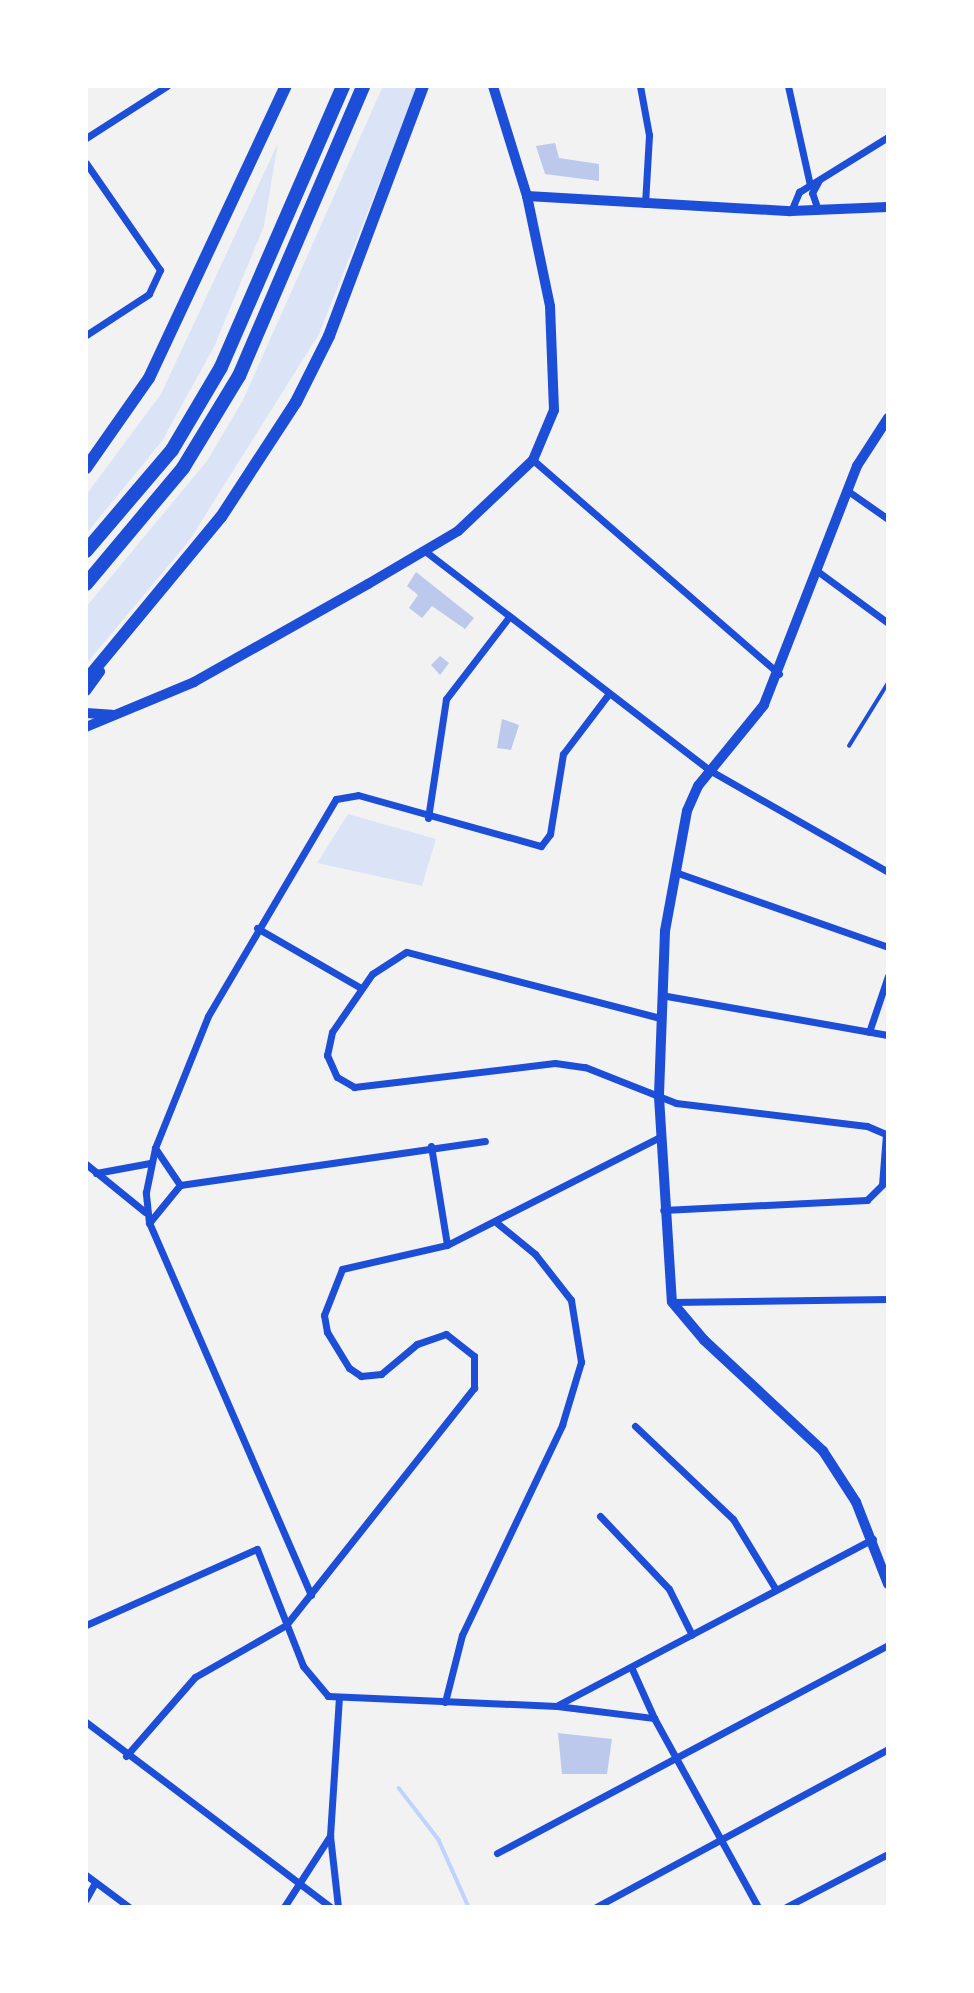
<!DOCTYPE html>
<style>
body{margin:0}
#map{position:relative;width:974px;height:1993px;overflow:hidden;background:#f2f2f2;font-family:Montserrat,sans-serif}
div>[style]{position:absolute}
.green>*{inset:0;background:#dbe4f7}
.stream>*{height:3.5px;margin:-1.75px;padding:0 1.75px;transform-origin:1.75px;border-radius:1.75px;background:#bfd3fe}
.building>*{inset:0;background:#bdc9ec}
.service>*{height:3.5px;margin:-1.75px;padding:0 1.75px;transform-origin:1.75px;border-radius:1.75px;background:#1d4ed8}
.minor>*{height:7px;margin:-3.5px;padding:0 3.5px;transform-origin:3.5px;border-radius:3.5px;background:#1d4ed8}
.tertiary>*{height:10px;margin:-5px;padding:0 5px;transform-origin:5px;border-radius:5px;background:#1d4ed8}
.trunk>*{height:12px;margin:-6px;padding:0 6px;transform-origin:6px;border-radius:6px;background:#1d4ed8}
.motorway>*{height:14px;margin:-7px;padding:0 7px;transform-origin:7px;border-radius:7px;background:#1d4ed8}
span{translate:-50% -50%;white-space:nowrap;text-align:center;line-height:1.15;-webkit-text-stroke:7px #fff;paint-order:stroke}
.frame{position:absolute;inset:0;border:88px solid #fff;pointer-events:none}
</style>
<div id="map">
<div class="green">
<div style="clip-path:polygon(383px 86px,418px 86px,319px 334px,189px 541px,86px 664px,86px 607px,207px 461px,243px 400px)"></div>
<div style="clip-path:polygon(278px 143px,264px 226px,214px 347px,162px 441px,86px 534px,86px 495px,161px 394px)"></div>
<div style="clip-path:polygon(348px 814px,436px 839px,422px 886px,317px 863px)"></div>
</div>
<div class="stream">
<div style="left:399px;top:1788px;width:66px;rotate:52.4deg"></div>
<div style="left:439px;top:1840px;width:73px;rotate:65.9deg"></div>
</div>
<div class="building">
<div style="clip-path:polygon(555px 143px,559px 158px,599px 164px,599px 181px,545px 174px,536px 146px)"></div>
<div style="clip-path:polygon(416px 572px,474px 618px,465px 629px,432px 606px,422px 618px,409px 608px,418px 595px,407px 586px)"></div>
<div style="clip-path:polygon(440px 656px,449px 663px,440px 675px,431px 665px)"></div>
<div style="clip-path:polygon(502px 719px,519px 725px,511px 750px,497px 748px)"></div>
<div style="clip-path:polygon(558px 1733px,612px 1739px,607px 1774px,562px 1774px)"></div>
</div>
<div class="service">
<div style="left:849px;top:746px;width:74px;rotate:-58.2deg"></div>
</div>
<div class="minor">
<div style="left:640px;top:86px;width:50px;rotate:79.6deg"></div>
<div style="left:649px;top:135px;width:69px;rotate:93.3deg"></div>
<div style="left:788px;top:86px;width:101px;rotate:77.5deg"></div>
<div style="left:86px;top:138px;width:96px;rotate:-32.7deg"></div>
<div style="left:86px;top:163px;width:130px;rotate:55.3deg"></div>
<div style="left:160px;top:270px;width:26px;rotate:115deg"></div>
<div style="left:149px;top:294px;width:75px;rotate:146.9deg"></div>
<div style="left:818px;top:210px;width:18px;rotate:-109deg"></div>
<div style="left:812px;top:193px;width:13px;rotate:-61deg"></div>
<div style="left:791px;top:211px;width:21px;rotate:-67deg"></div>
<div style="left:799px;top:192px;width:105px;rotate:-31.7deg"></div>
<div style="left:533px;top:460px;width:326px;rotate:41deg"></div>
<div style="left:848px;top:491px;width:49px;rotate:35deg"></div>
<div style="left:425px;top:551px;width:361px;rotate:37.6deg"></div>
<div style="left:711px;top:771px;width:204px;rotate:29.7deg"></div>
<div style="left:820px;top:573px;width:84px;rotate:36.3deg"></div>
<div style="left:428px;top:818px;width:120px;rotate:-81.4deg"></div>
<div style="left:446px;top:699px;width:103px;rotate:-52.5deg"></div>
<div style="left:675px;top:872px;width:226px;rotate:19.4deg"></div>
<div style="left:257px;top:928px;width:120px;rotate:30deg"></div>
<div style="left:661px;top:995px;width:230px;rotate:10deg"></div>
<div style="left:660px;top:1018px;width:262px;rotate:-165.4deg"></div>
<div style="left:406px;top:952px;width:40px;rotate:147.1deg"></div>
<div style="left:372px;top:974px;width:70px;rotate:124.6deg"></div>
<div style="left:332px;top:1032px;width:24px;rotate:102deg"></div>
<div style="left:327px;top:1055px;width:24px;rotate:66deg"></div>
<div style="left:337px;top:1077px;width:20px;rotate:30deg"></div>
<div style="left:354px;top:1087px;width:202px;rotate:-6.8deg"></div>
<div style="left:555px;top:1063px;width:30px;rotate:8deg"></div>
<div style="left:585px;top:1067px;width:98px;rotate:21.6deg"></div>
<div style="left:676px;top:1103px;width:192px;rotate:6.9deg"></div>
<div style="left:867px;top:1126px;width:21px;rotate:23deg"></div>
<div style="left:886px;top:1134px;width:51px;rotate:94.5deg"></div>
<div style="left:882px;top:1185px;width:21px;rotate:135deg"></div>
<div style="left:867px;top:1200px;width:204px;rotate:177.2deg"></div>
<div style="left:869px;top:1032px;width:59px;rotate:-71.3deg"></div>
<div style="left:431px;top:1146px;width:100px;rotate:80.8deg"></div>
<div style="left:155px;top:1148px;width:45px;rotate:56deg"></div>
<div style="left:86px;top:1164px;width:76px;rotate:39.1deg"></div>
<div style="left:96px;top:1173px;width:55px;rotate:-10.5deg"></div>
<div style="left:149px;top:1223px;width:49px;rotate:-50.8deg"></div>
<div style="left:180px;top:1185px;width:308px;rotate:-8.2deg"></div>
<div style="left:672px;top:1302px;width:216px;rotate:-0.8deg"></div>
<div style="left:635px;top:1426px;width:135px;rotate:43.5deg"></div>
<div style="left:733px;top:1519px;width:81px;rotate:58.7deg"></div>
<div style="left:600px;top:1516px;width:100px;rotate:46.6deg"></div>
<div style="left:669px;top:1589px;width:51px;rotate:63.4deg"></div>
<div style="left:311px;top:1595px;width:406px;rotate:-113.5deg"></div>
<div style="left:149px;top:1223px;width:31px;rotate:-96deg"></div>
<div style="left:146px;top:1192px;width:45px;rotate:-78.4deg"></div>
<div style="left:155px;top:1148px;width:142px;rotate:-68.1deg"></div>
<div style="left:208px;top:1016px;width:252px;rotate:-59.5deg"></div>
<div style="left:336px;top:799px;width:22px;rotate:-10deg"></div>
<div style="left:358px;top:795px;width:190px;rotate:15.6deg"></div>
<div style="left:541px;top:846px;width:15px;rotate:-53deg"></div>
<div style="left:550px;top:834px;width:81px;rotate:-80.8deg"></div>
<div style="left:563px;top:754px;width:73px;rotate:-52.8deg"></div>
<div style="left:86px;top:1625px;width:187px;rotate:-24deg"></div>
<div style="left:257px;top:1549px;width:126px;rotate:68.5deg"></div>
<div style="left:303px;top:1666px;width:39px;rotate:50deg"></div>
<div style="left:328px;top:1696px;width:229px;rotate:2.5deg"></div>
<div style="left:557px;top:1706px;width:98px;rotate:7.1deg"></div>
<div style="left:654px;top:1718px;width:216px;rotate:61.2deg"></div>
<div style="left:632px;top:1669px;width:54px;rotate:65.8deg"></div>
<div style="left:445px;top:1702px;width:69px;rotate:-75.8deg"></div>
<div style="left:462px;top:1635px;width:233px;rotate:-64.5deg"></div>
<div style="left:562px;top:1425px;width:66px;rotate:-73.2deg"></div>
<div style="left:581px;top:1362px;width:63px;rotate:-99.2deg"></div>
<div style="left:571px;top:1300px;width:58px;rotate:-128deg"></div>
<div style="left:535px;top:1254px;width:49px;rotate:-140.8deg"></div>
<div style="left:558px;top:1705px;width:356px;rotate:-27.8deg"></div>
<div style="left:86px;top:1722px;width:307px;rotate:37.1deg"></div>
<div style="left:126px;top:1756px;width:105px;rotate:-48.9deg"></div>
<div style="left:195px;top:1677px;width:105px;rotate:-29.7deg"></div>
<div style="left:286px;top:1625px;width:303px;rotate:-51.6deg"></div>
<div style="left:474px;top:1388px;width:32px;rotate:-90deg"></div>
<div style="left:474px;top:1356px;width:36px;rotate:-142deg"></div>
<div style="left:446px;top:1334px;width:31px;rotate:161deg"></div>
<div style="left:417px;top:1344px;width:47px;rotate:140.2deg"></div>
<div style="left:381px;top:1374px;width:20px;rotate:174deg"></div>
<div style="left:361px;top:1376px;width:14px;rotate:-146deg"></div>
<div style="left:349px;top:1368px;width:42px;rotate:-121.4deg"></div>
<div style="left:327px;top:1332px;width:17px;rotate:-100deg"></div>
<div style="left:324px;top:1315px;width:49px;rotate:-68.6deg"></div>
<div style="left:342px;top:1269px;width:108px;rotate:-12.9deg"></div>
<div style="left:447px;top:1245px;width:239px;rotate:-26.9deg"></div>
<div style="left:497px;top:1853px;width:443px;rotate:-28deg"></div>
<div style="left:86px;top:1875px;width:54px;rotate:36.7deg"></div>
<div style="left:86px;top:1899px;width:18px;rotate:-61deg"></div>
<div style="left:284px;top:1907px;width:85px;rotate:-57.1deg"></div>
<div style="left:338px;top:1907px;width:71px;rotate:-96.4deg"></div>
<div style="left:330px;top:1836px;width:139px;rotate:-86.3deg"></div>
<div style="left:596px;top:1907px;width:332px;rotate:-28.4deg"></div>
<div style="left:786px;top:1907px;width:115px;rotate:-27.5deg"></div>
</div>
<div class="tertiary">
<div style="left:527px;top:196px;width:264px;rotate:3.3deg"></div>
<div style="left:791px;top:211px;width:97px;rotate:-2.4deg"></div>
<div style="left:888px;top:418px;width:57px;rotate:122.9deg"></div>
<div style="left:857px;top:466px;width:256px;rotate:111.3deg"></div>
<div style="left:764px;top:705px;width:104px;rotate:129.2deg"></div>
<div style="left:698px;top:786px;width:27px;rotate:114deg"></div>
<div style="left:687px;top:811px;width:122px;rotate:100.4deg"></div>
<div style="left:665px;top:931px;width:166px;rotate:92.1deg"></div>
<div style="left:659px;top:1097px;width:205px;rotate:86.4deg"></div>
<div style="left:672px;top:1302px;width:50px;rotate:49.9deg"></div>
<div style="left:704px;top:1340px;width:163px;rotate:43deg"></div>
<div style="left:823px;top:1451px;width:61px;rotate:57.1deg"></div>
<div style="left:856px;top:1502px;width:88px;rotate:68.7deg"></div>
<div style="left:86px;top:691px;width:24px;rotate:-54deg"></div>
<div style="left:86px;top:713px;width:26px;rotate:4deg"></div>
<div style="left:86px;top:727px;width:117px;rotate:-22.6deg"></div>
<div style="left:194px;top:682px;width:200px;rotate:-29.4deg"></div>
<div style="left:368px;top:584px;width:104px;rotate:-30.5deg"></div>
<div style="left:458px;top:531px;width:103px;rotate:-43.4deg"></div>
<div style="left:533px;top:460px;width:54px;rotate:-67.2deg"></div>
<div style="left:554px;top:410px;width:104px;rotate:-92.2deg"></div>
<div style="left:550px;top:306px;width:112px;rotate:-101.8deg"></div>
<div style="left:527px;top:196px;width:115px;rotate:-107.2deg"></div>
</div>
<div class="trunk">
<div style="left:86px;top:468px;width:110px;rotate:-55deg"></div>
<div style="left:149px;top:378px;width:323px;rotate:-64.9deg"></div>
<div style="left:86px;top:680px;width:212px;rotate:-50.4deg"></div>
<div style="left:221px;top:517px;width:137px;rotate:-56.9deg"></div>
<div style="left:296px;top:402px;width:74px;rotate:-63.4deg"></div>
<div style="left:329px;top:336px;width:267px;rotate:-69.4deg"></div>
</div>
<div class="motorway">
<div style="left:86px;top:551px;width:133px;rotate:-49.6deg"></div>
<div style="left:172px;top:450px;width:96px;rotate:-59.4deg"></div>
<div style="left:221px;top:367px;width:306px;rotate:-66.5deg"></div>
<div style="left:86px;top:584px;width:151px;rotate:-50.1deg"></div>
<div style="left:183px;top:468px;width:108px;rotate:-58.7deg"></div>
<div style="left:239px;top:376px;width:315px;rotate:-66.8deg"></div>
</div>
<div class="frame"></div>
</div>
